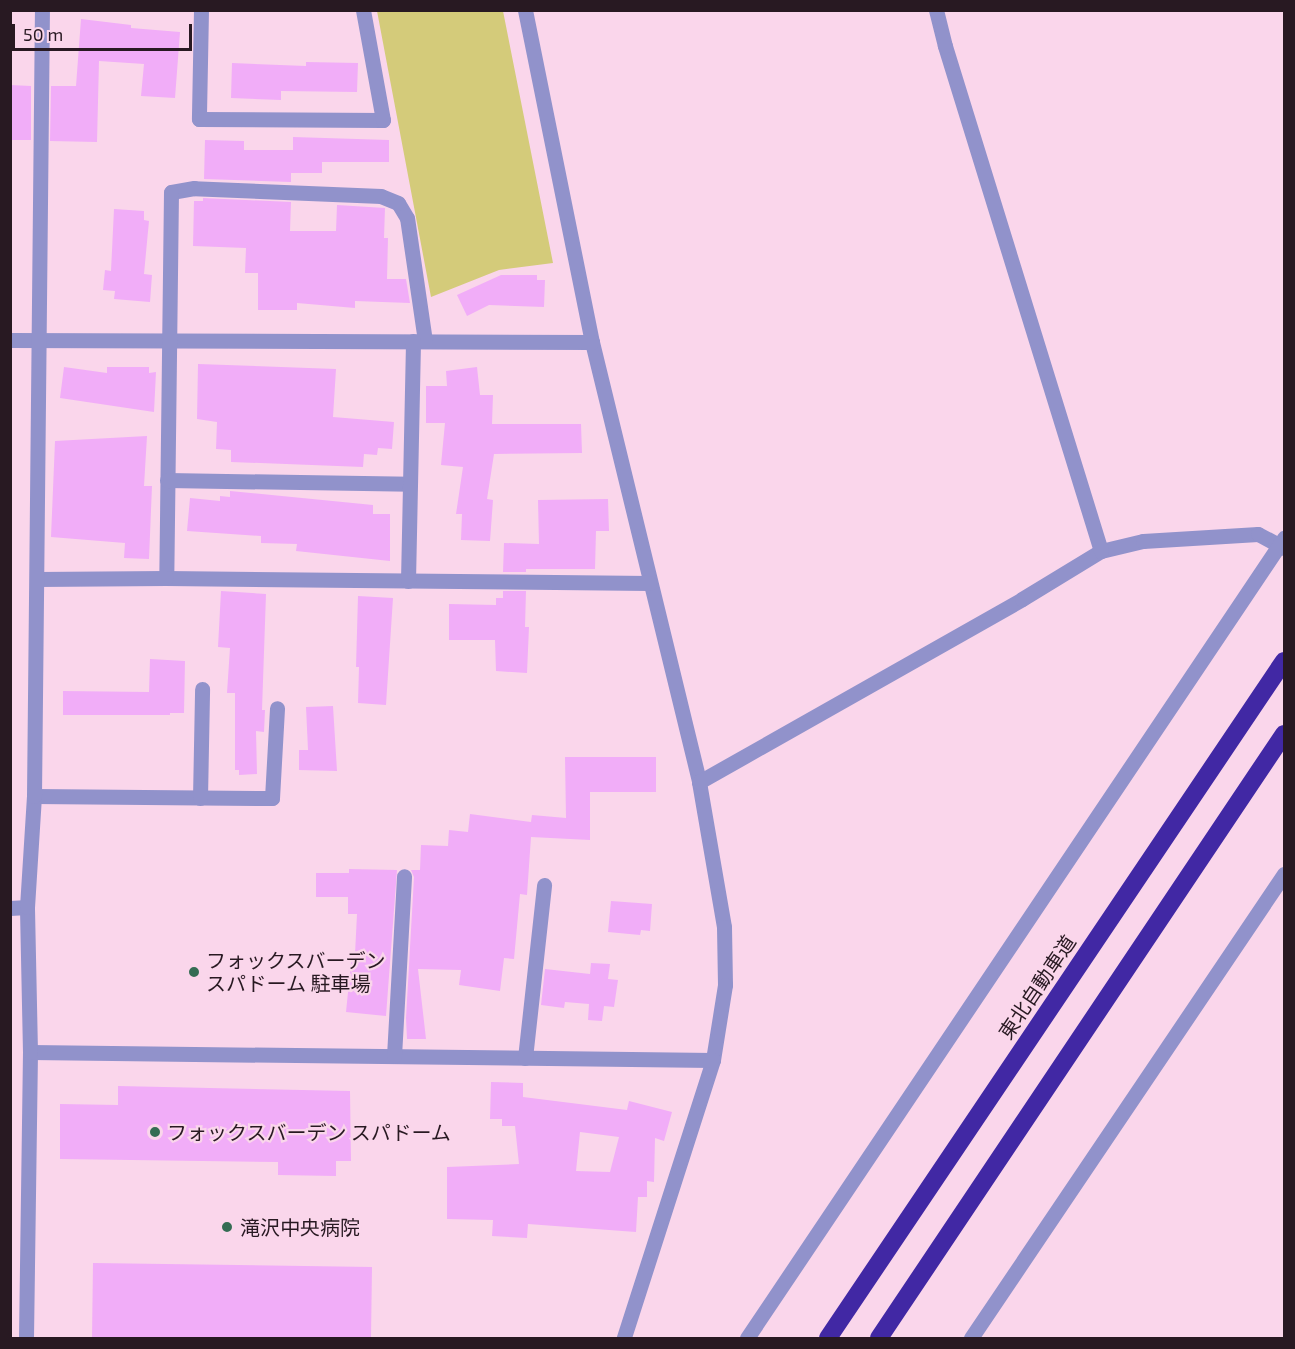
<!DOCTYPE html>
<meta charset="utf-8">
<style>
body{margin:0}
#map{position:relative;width:1295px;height:1349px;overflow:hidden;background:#fad6eb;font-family:"Exo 2","Noto Sans JP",sans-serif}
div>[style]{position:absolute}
.green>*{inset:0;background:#d4cb7a}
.building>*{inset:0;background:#f1adf8}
.minor>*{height:15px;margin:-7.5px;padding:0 7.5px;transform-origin:7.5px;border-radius:7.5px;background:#9192cb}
.highway>*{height:18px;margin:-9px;padding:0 9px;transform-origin:9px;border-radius:9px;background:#4128a4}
.dots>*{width:16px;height:16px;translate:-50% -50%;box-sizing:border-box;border:3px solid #fad6eb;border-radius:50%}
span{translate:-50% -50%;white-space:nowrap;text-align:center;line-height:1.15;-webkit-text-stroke:4.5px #fad6eb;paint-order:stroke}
.poi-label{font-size:20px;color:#281922}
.left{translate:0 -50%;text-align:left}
.street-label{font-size:20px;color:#281922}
.frame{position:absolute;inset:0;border:12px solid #281922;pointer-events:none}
.scale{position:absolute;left:12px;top:24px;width:180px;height:27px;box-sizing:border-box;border:3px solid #281922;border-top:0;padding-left:8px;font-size:18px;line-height:21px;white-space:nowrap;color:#281922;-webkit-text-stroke:4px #fad6eb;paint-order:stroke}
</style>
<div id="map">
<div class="green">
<div style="clip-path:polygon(377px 11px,503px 11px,553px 263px,499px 270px,431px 297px)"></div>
</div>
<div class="building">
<div style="clip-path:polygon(81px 19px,131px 25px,131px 28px,180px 32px,175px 98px,141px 96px,144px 64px,99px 61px,97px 142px,50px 141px,51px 86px,76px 86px)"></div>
<div style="clip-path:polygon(306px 62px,358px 63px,357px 92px,281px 91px,281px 100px,231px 98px,232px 63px,306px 66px)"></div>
<div style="clip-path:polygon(10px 85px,31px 86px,31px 140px,10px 140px)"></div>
<div style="clip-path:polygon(293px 137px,389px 140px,389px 162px,322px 162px,322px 173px,291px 173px,291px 182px,204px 179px,205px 140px,244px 141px,244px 150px,293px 150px)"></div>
<div style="clip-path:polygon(203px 198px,291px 202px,290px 231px,336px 231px,337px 205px,385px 208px,384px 238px,388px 238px,387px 279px,406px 279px,410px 303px,355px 301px,355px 308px,297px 303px,297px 310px,258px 310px,258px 273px,245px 273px,246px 248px,193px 246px,194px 201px,203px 201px)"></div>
<div style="clip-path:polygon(114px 209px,144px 211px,144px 220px,149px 221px,144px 274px,152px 275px,150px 302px,114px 299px,115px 291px,103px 290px,105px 270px,111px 271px)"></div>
<div style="clip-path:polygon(501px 275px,537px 275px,537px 280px,545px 280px,544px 307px,489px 305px,467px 316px,457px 295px)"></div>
<div style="clip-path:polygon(198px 364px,336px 369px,333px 417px,394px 422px,392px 449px,378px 448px,377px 455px,364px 454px,363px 467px,231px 462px,231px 450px,216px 449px,217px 422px,197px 419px)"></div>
<div style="clip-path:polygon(64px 367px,107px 373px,107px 367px,149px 367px,149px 373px,156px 372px,154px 412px,60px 398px)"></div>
<div style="clip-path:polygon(477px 367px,480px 395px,493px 395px,492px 424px,581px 424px,582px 453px,494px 454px,487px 499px,493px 500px,490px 541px,461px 540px,462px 514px,456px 514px,463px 467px,441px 465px,445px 423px,426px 423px,426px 386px,447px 386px,446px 371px)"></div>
<div style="clip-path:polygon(147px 436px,144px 486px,152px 486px,149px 559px,124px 558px,125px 543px,51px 537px,55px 441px)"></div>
<div style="clip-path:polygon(230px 491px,373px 505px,373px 514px,390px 514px,390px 561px,296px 551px,297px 544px,261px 543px,261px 536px,187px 531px,190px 498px,220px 501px,220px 496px,230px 497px)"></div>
<div style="clip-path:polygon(608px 499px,609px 531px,596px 531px,595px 569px,526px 569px,526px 572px,503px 572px,504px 543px,539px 544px,538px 500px)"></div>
<div style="clip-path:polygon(221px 591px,266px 594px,262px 710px,265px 710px,264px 732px,256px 731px,257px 774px,239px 775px,239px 770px,235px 770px,235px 693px,227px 693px,230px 648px,218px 647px)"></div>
<div style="clip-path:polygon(503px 591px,526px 591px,525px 627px,529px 627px,527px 673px,496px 671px,495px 640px,449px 640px,449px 604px,496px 605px,496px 598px,503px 598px)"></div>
<div style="clip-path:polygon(358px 596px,393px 598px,386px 705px,358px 703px,359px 667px,356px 667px)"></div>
<div style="clip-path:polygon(150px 659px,185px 661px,184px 713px,170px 713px,170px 715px,63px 715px,63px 691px,149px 692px)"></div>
<div style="clip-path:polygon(333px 706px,337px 771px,299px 770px,299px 750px,308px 750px,306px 707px)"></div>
<div style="clip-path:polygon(565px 757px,656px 757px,656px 792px,590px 792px,590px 840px,531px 837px,527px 895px,520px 894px,514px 959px,504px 958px,500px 991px,459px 985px,461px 970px,418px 969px,426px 1039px,407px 1039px,406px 1018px,414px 877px,411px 870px,420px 870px,421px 845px,448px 846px,449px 830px,468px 832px,470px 814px,531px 822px,532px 815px,566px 818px)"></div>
<div style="clip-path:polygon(349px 869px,397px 870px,386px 1016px,346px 1012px,352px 953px,355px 954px,357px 914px,348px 914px,348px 897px,316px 897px,316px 873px,349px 873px)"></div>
<div style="clip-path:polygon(611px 901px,652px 904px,650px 931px,641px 930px,640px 935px,608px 932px)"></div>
<div style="clip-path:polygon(591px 963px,610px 964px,608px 979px,618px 980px,614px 1007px,604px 1006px,602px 1021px,588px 1020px,589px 1004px,565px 1002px,564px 1008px,541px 1005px,545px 969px,590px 974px)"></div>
<div style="clip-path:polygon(evenodd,491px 1082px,523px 1083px,523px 1097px,627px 1110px,629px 1101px,672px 1112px,664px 1141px,655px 1138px,654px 1182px,647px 1181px,647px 1197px,638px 1197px,636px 1232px,528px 1224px,527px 1238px,492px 1236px,493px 1220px,447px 1219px,447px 1167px,519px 1164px,515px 1126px,502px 1126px,502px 1119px,490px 1119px,491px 1082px,580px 1132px,619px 1137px,610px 1172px,576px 1171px,580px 1132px)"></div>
<div style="clip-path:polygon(118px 1086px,350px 1091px,351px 1161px,336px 1161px,336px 1176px,278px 1175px,278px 1162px,60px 1159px,60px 1104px,118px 1105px)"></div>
<div style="clip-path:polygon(93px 1263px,372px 1267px,371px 1338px,92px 1338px)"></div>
</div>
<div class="minor">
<div style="left:201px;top:10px;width:109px;rotate:91.1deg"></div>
<div style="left:199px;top:119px;width:184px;rotate:0.3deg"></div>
<div style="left:383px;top:120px;width:112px;rotate:-100.3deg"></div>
<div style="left:525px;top:10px;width:339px;rotate:78.6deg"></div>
<div style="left:592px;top:342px;width:453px;rotate:76.3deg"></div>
<div style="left:699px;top:782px;width:147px;rotate:80.2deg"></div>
<div style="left:724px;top:927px;width:58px;rotate:89deg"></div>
<div style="left:725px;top:985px;width:76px;rotate:99.1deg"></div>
<div style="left:713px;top:1060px;width:292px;rotate:107.8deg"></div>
<div style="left:10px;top:340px;width:582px;rotate:0.2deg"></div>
<div style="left:425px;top:341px;width:124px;rotate:-98.3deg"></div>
<div style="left:407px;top:218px;width:17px;rotate:-121deg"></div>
<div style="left:398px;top:203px;width:18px;rotate:-158deg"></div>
<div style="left:381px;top:196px;width:187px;rotate:-177.6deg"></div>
<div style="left:194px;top:188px;width:23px;rotate:170deg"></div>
<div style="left:171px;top:192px;width:386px;rotate:90.7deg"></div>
<div style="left:166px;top:578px;width:483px;rotate:0.6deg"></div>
<div style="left:167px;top:480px;width:243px;rotate:0.9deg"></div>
<div style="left:1101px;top:551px;width:43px;rotate:-13.4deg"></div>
<div style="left:1143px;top:541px;width:115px;rotate:-3.5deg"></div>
<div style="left:1258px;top:534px;width:30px;rotate:28deg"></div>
<div style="left:37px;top:579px;width:129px;rotate:-0.4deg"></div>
<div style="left:408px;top:581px;width:240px;rotate:-88.8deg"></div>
<div style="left:699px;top:782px;width:371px;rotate:-29.5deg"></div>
<div style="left:1022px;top:599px;width:92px;rotate:-31.3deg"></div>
<div style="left:1101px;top:551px;width:529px;rotate:-107.17deg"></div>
<div style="left:945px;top:46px;width:37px;rotate:-104deg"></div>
<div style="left:34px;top:796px;width:238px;rotate:0.5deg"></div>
<div style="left:272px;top:798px;width:90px;rotate:-86.8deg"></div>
<div style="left:200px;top:798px;width:109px;rotate:-88.9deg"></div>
<div style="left:10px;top:908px;width:17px;rotate:-3deg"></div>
<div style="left:30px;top:1052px;width:683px;rotate:0.67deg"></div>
<div style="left:394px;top:1056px;width:180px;rotate:-86.8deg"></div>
<div style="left:525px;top:1058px;width:174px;rotate:-83.7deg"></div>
<div style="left:26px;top:1338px;width:286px;rotate:-89.2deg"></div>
<div style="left:30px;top:1052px;width:145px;rotate:-91.2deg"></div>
<div style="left:27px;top:907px;width:111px;rotate:-86.4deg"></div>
<div style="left:34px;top:796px;width:786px;rotate:-89.42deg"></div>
<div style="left:747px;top:1338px;width:964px;rotate:-56.13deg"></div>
<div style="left:971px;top:1338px;width:560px;rotate:-56deg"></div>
</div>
<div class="highway">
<div style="left:828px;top:1338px;width:816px;rotate:-56.04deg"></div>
<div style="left:879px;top:1338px;width:727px;rotate:-56.16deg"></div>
</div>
<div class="dots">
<div style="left:194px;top:972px;background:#346c53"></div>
<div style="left:155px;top:1132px;background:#346c53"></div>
<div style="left:227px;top:1227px;background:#346c53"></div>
</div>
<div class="poi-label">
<span class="left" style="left:206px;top:972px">フォックスバーデン<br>スパドーム 駐車場</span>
<span class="left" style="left:167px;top:1132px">フォックスバーデン スパドーム</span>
<span class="left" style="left:240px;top:1227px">滝沢中央病院</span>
</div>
<div class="street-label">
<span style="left:1037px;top:987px;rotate:-56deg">東北自動車道</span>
</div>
<div class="frame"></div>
<div class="scale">50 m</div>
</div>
